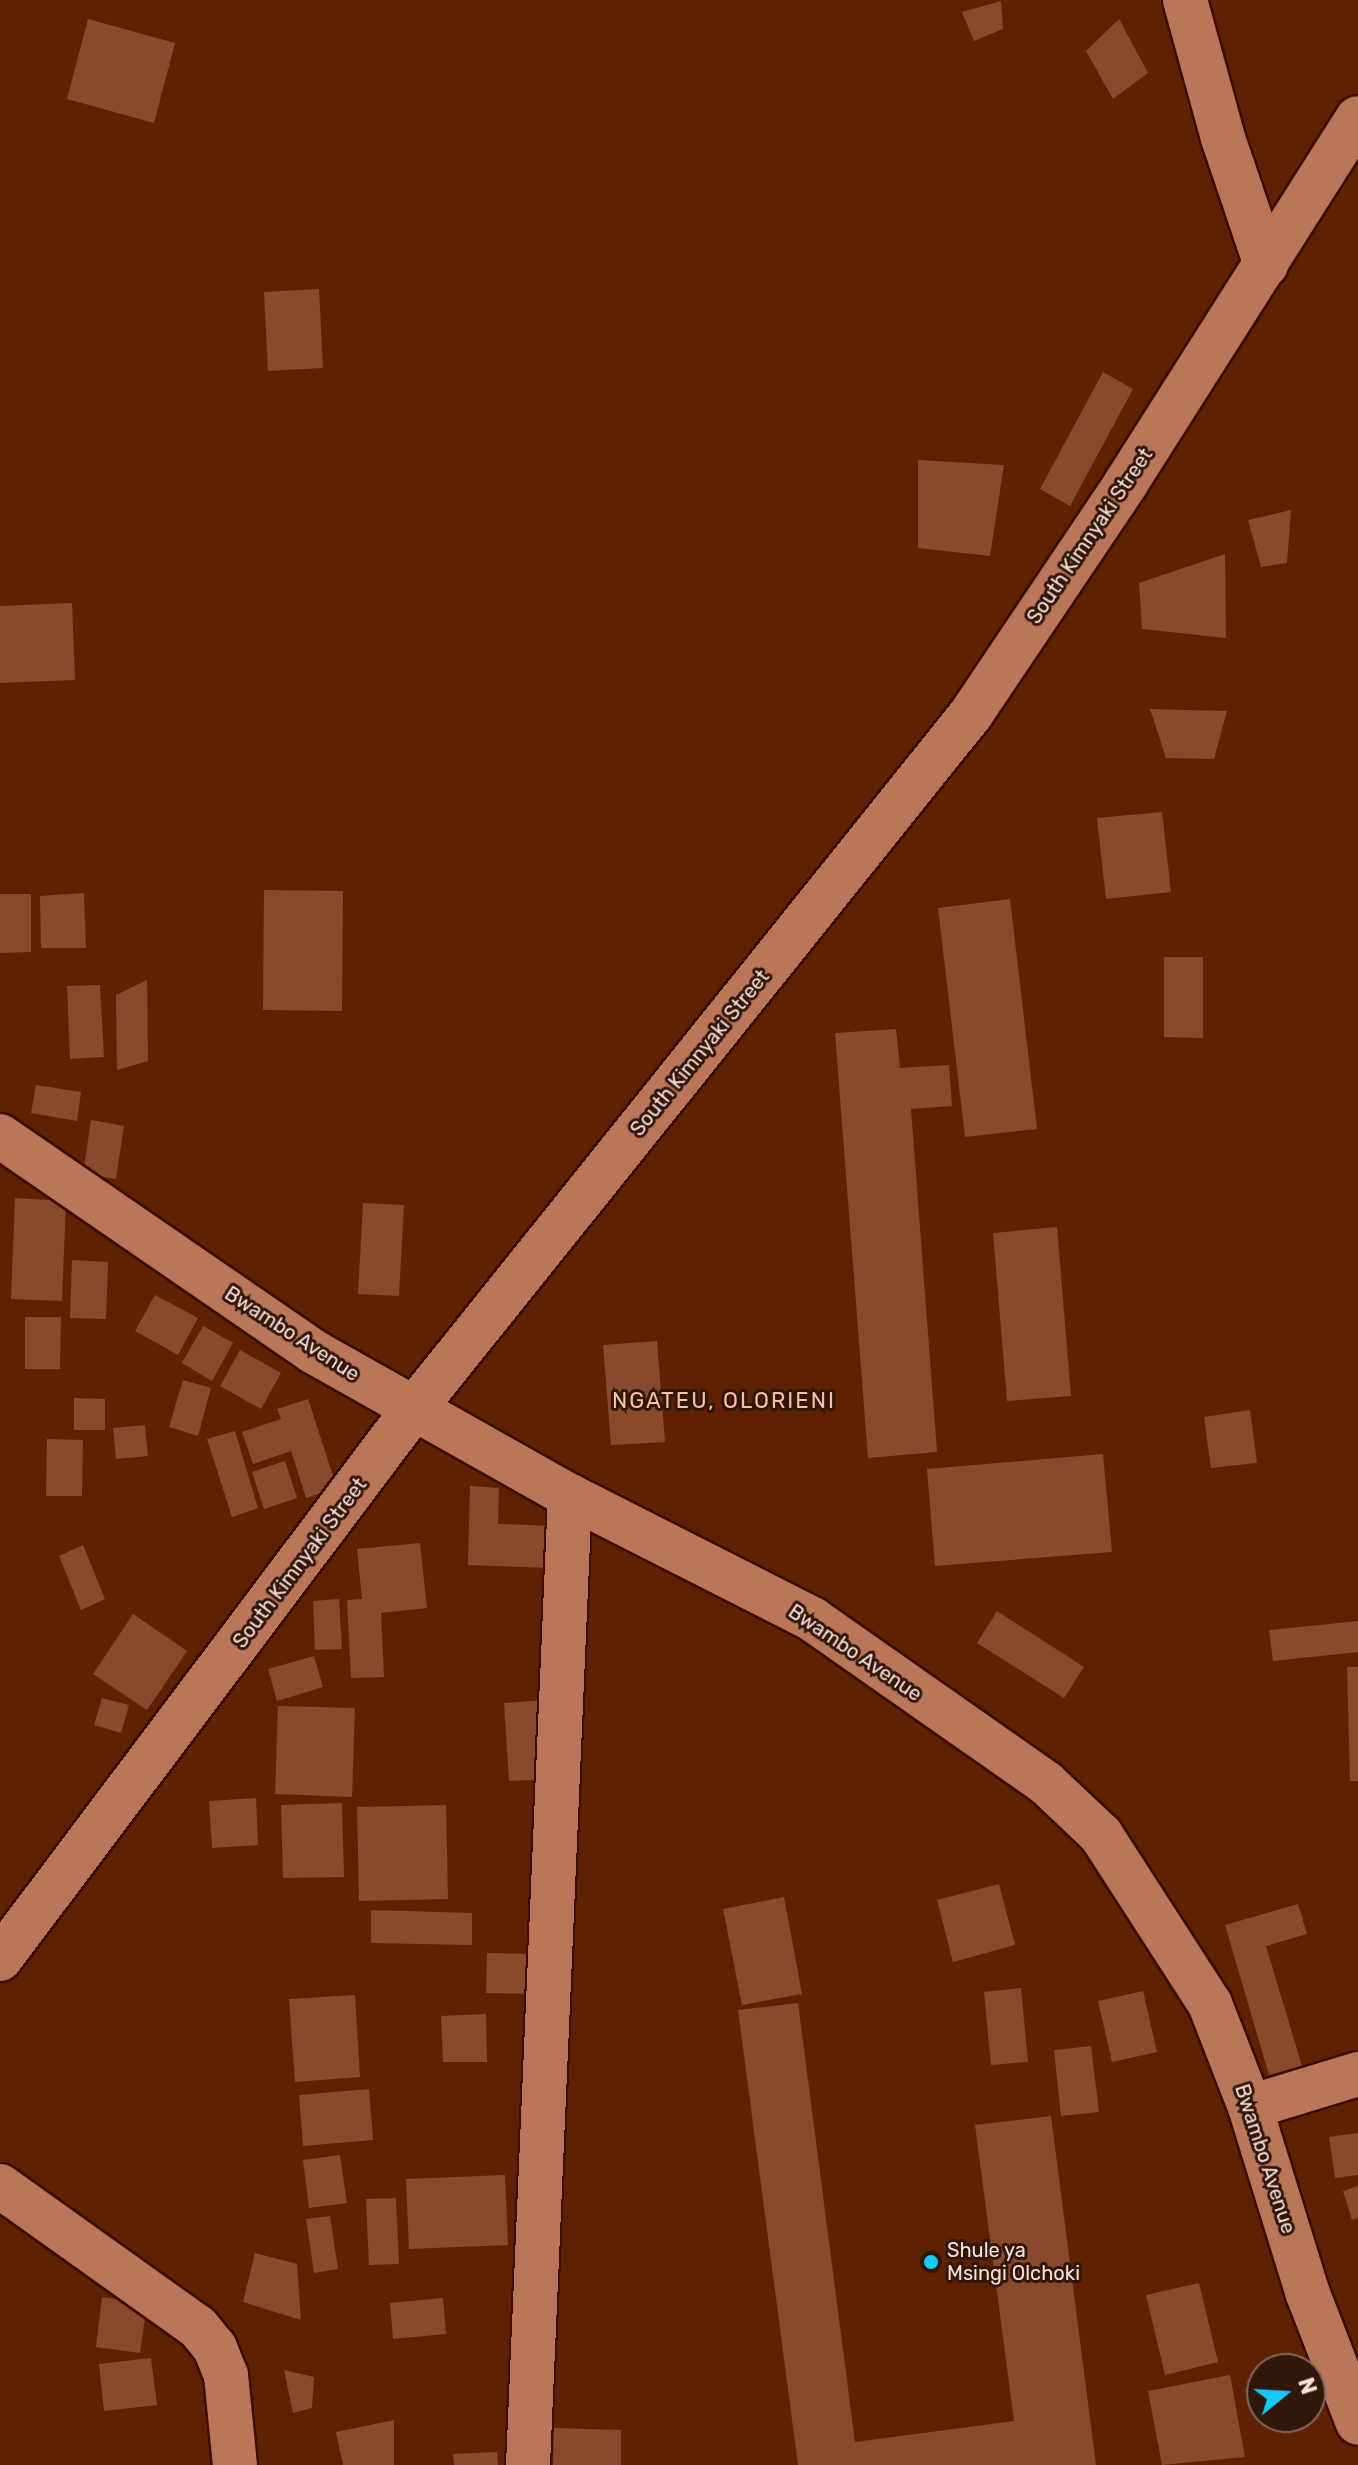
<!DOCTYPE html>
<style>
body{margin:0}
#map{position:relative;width:1358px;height:2465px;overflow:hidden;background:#5e2202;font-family:Rubik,sans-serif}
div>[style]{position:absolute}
.building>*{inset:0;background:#89492c}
.roads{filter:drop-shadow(2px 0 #3a0e00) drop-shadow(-2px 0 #3a0e00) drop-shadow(0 2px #3a0e00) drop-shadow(0 -2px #3a0e00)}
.minor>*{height:44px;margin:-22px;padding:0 22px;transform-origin:22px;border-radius:22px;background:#bb7659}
.dots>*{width:22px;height:22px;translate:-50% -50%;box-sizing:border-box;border:4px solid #31160a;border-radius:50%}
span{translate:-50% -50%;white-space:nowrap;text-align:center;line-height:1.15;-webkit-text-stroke:6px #31160a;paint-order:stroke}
.street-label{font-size:20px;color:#fae2d9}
.poi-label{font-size:20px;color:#fae2d9}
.left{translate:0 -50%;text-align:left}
.neighbourhood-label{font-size:22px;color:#fbbfa6;letter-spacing:2px}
.north{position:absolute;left:1246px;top:2353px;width:80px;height:80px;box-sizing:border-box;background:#31160a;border:2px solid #81685d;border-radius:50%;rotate:72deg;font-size:22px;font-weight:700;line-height:32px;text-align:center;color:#fae2d9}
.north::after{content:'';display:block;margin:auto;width:28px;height:36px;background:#15cafb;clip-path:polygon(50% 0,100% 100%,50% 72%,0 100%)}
</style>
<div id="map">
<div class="building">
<div style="clip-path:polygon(1001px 1px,1003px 29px,974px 41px,962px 12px)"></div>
<div style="clip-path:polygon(88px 19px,175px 43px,154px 123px,67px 99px)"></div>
<div style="clip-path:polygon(1119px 19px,1148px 73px,1113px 99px,1086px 51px)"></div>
<div style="clip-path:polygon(319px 289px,323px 368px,268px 371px,264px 292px)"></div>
<div style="clip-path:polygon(1103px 372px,1133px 389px,1070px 506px,1040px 489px)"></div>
<div style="clip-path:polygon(918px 460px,1004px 465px,990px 556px,918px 548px)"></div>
<div style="clip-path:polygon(1291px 510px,1287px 563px,1261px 567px,1248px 520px)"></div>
<div style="clip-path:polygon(1225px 554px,1226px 638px,1142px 629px,1139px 583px)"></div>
<div style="clip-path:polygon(72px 603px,75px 680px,0 683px,0 606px)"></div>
<div style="clip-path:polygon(1150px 709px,1227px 711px,1214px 759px,1166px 758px)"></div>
<div style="clip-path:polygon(1162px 812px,1171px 892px,1106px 899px,1097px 818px)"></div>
<div style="clip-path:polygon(264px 890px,343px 891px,342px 1011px,263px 1010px)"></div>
<div style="clip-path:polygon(84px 893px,86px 948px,41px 948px,40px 896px)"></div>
<div style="clip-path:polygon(0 894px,31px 894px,31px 952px,0 953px)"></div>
<div style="clip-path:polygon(1010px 899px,1037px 1129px,965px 1137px,938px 908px)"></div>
<div style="clip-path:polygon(1164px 957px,1203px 957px,1203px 1038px,1164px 1037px)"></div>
<div style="clip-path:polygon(147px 980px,148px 1061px,117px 1070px,116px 995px)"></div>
<div style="clip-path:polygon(100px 985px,104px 1057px,70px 1059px,67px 986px)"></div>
<div style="clip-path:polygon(896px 1029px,900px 1068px,949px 1065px,952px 1106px,911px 1109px,937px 1452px,868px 1458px,835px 1033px)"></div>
<div style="clip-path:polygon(36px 1085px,81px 1092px,77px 1121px,31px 1113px)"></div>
<div style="clip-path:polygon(91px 1120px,124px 1126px,116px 1179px,83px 1174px)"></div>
<div style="clip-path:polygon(15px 1198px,66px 1201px,62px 1301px,11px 1299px)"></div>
<div style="clip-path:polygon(363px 1203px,404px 1205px,399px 1296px,358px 1294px)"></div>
<div style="clip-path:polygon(1057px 1227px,1071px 1396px,1007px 1401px,993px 1233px)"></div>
<div style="clip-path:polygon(72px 1260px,108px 1262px,106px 1319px,70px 1318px)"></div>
<div style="clip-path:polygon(155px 1295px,198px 1318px,178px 1355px,135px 1331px)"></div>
<div style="clip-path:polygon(25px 1317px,61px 1317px,60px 1369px,25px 1369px)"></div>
<div style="clip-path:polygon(203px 1326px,233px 1343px,212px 1381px,182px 1363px)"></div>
<div style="clip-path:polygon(657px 1341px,665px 1442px,611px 1445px,603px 1345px)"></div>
<div style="clip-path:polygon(240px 1350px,281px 1373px,261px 1409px,220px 1386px)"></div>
<div style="clip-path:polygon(183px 1380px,211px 1388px,198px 1436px,169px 1427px)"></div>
<div style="clip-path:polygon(74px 1398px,105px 1399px,105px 1430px,74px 1430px)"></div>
<div style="clip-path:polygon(308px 1399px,337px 1488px,306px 1498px,291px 1451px,253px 1464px,242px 1432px,281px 1419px,277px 1409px)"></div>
<div style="clip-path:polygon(1250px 1410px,1257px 1463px,1211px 1468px,1204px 1417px)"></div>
<div style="clip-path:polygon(145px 1425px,148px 1456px,116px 1459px,113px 1428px)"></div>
<div style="clip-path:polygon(235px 1431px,258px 1508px,232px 1517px,207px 1439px)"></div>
<div style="clip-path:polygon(47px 1439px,83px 1440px,82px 1496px,46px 1496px)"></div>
<div style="clip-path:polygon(1103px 1454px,1112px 1552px,935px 1566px,927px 1469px)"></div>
<div style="clip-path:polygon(285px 1461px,297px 1498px,264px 1509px,252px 1472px)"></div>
<div style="clip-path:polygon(470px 1486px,499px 1488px,498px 1524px,553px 1526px,552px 1568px,468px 1565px)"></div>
<div style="clip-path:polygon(420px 1543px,427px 1608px,381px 1613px,384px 1677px,351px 1678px,347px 1600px,362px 1599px,357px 1549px)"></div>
<div style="clip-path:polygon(83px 1545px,105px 1599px,81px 1610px,59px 1556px)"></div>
<div style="clip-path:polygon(339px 1599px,342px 1649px,315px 1650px,313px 1601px)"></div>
<div style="clip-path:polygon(997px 1611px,1084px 1667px,1064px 1698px,977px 1643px)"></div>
<div style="clip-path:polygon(133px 1614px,187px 1651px,147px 1710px,93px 1674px)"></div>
<div style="clip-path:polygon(1358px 1621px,1358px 1652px,1273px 1661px,1269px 1630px)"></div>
<div style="clip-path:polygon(314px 1656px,323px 1687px,277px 1701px,268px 1669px)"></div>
<div style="clip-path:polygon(1347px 1667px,1358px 1667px,1358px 1781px,1350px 1781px)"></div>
<div style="clip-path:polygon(102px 1698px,129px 1705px,121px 1733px,94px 1725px)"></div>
<div style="clip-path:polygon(546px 1700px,552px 1779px,509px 1781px,504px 1703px)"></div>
<div style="clip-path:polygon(278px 1706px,355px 1708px,352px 1797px,275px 1794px)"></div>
<div style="clip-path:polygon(256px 1798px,258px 1845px,212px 1848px,209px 1801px)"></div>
<div style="clip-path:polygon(342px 1803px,344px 1877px,283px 1878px,281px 1805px)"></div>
<div style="clip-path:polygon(446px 1805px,448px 1899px,359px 1901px,357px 1807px)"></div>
<div style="clip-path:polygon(999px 1884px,1015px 1945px,953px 1962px,937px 1900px)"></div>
<div style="clip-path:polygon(784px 1897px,802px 1994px,742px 2005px,723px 1909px)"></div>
<div style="clip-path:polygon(1298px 1904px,1307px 1934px,1266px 1946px,1302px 2066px,1269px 2075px,1225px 1925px)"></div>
<div style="clip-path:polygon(371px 1910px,472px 1913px,472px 1945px,371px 1943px)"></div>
<div style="clip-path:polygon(487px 1953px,535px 1954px,533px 1994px,486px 1993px)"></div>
<div style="clip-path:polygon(1021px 1988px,1028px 2062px,991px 2065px,984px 1992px)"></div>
<div style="clip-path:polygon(1143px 1991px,1157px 2052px,1112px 2062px,1098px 2001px)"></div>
<div style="clip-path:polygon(355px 1995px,360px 2077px,295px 2082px,289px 1999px)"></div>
<div style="clip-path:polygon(798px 2003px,855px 2442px,1014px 2421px,975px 2125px,1051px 2116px,1096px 2465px,798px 2465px,738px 2010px)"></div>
<div style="clip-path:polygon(486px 2014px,487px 2062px,443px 2062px,441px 2016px)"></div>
<div style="clip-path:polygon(1091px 2046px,1099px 2112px,1061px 2116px,1054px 2050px)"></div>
<div style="clip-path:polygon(369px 2089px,373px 2140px,303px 2146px,299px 2095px)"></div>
<div style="clip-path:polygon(1358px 2133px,1358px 2175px,1335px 2178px,1329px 2137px)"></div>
<div style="clip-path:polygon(340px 2155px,347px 2203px,309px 2208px,303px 2160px)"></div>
<div style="clip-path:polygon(505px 2175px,508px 2245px,409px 2249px,406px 2179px)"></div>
<div style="clip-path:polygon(1358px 2186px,1358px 2218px,1352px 2220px,1343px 2191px)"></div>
<div style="clip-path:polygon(396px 2198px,399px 2264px,369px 2265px,366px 2199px)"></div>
<div style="clip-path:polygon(330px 2216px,338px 2269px,314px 2273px,306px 2219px)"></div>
<div style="clip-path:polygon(255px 2253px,297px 2264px,301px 2320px,243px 2302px)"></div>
<div style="clip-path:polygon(1199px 2283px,1218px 2362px,1165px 2375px,1146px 2295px)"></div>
<div style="clip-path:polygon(102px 2297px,147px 2303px,140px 2353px,96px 2347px)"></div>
<div style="clip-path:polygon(443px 2298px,446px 2334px,393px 2339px,390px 2303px)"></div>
<div style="clip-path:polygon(151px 2358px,157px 2405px,104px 2411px,99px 2364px)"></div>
<div style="clip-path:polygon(284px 2370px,314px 2377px,312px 2408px,293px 2413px)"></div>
<div style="clip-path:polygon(1230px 2375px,1245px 2457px,1162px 2465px,1148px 2391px)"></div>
<div style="clip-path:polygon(394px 2420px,394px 2465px,343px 2465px,336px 2432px)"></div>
<div style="clip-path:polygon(554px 2428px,621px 2430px,621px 2465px,553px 2465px)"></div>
<div style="clip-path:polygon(497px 2452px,498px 2465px,454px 2465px,453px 2454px)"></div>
</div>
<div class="roads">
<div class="minor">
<div style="left:1185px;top:0;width:143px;rotate:74.6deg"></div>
<div style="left:1223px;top:138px;width:134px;rotate:71.3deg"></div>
<div style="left:0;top:1136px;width:381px;rotate:34.5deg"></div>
<div style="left:314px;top:1352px;width:294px;rotate:29.4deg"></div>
<div style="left:570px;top:1496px;width:271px;rotate:26.9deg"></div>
<div style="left:812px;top:1619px;width:286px;rotate:35deg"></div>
<div style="left:1046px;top:1783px;width:76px;rotate:43.4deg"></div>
<div style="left:1101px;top:1835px;width:201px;rotate:57.2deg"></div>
<div style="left:1210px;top:2004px;width:110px;rotate:68.8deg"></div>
<div style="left:1250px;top:2107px;width:196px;rotate:72.8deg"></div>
<div style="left:1308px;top:2294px;width:138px;rotate:68.8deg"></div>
<div style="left:0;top:1959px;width:687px;rotate:-53.05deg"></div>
<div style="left:413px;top:1410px;width:892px;rotate:-51.28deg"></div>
<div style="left:971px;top:714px;width:278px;rotate:-56.1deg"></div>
<div style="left:1126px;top:483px;width:432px;rotate:-57.6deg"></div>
<div style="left:1250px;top:2107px;width:113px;rotate:-17deg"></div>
<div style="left:0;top:2186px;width:243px;rotate:35.5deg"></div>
<div style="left:198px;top:2327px;width:27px;rotate:51deg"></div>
<div style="left:215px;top:2348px;width:29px;rotate:68deg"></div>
<div style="left:226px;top:2375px;width:90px;rotate:84.3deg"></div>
<div style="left:528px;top:2465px;width:970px;rotate:-87.52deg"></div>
</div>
</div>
<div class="dots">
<div style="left:931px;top:2262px;background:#15cafb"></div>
</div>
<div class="street-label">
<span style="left:1090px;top:536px;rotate:-56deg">South Kimnyaki Street</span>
<span style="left:700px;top:1053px;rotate:-51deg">South Kimnyaki Street</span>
<span style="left:292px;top:1334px;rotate:33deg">Bwambo Avenue</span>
<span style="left:300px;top:1563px;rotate:-53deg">South Kimnyaki Street</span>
<span style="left:855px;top:1653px;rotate:34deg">Bwambo Avenue</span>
<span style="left:1265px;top:2159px;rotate:72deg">Bwambo Avenue</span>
</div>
<div class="poi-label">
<span class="left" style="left:947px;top:2262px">Shule ya<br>Msingi Olchoki</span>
</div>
<div class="neighbourhood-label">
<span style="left:724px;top:1401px">NGATEU, OLORIENI</span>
</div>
<div class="north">N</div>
</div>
